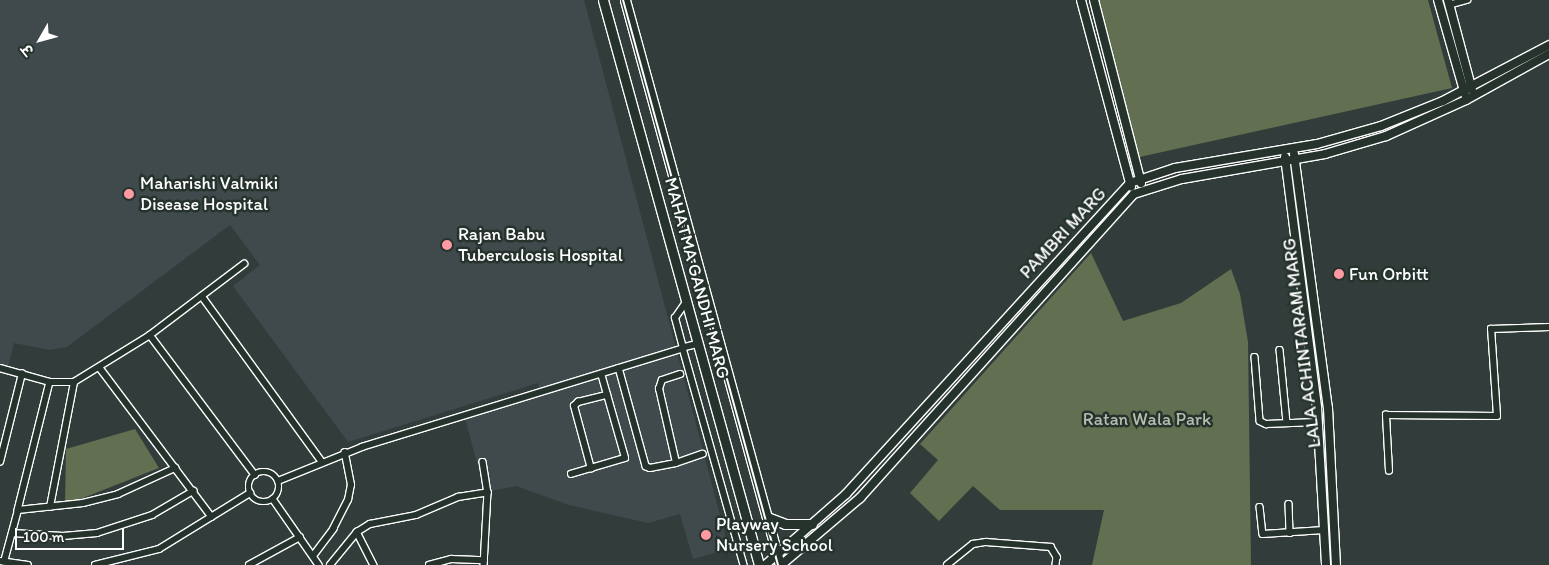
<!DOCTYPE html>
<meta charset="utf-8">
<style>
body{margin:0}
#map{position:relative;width:1549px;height:565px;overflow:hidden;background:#323d3b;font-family:Itim,"Playpen Sans Deva",sans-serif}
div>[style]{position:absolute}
.built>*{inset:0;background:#40494c}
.green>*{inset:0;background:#626f50}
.roads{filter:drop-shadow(1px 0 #fff) drop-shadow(-1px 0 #fff) drop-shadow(0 1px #fff) drop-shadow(0 -1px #fff)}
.street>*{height:5.5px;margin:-2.75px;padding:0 2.75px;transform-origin:2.75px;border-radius:2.75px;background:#26332d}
.street>.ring{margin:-2.75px;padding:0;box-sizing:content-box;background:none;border:5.5px solid #26332d;border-radius:50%}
.secondary>*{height:8px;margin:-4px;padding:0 4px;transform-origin:4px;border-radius:4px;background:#26332d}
.primary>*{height:9px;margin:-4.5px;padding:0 4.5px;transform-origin:4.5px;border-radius:4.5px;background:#26332d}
.rail>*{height:2px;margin:-1px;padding:0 1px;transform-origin:1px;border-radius:1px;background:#fff}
.dots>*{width:14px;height:14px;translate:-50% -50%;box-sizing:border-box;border:2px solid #26332d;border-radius:50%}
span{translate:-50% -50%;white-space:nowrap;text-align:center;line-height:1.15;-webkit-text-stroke:5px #26332d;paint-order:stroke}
.poi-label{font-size:18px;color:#fff}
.left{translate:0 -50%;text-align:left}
.street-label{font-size:18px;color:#fff}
.park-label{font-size:18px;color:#b8beb0}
.north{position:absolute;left:15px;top:15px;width:50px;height:50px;-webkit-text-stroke:4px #26332d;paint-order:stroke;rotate:232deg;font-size:14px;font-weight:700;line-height:20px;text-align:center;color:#fff}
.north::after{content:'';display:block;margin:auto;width:18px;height:22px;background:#fff;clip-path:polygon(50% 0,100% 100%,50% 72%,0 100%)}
.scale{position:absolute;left:15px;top:528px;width:109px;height:22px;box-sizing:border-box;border:2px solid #fff;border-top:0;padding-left:6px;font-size:15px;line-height:18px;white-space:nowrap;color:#fff;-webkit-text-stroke:4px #26332d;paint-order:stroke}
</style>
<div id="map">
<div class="built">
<div style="clip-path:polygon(0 0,584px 0,729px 549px,693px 559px,680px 514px,648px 523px,569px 505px,516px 486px,485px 492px,464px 415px,540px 393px,538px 383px,348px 442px,233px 286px,260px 265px,230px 225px,67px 347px,50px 350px,14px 343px,6px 373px,0 371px)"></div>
</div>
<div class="green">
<div style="clip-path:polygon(1094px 0,1428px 0,1452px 88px,1135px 158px)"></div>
<div style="clip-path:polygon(1091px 253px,1123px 321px,1181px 303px,1231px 269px,1240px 294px,1248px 342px,1251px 565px,1092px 565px,1104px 510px,1000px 510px,973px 486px,939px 521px,910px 493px,938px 460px,920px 444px)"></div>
<div style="clip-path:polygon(135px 429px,159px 468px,65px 505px,66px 449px)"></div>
</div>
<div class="roads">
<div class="street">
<div style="left:1449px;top:5px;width:19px;rotate:-16deg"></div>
<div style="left:202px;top:296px;width:205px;rotate:54.1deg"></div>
<div style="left:150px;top:335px;width:175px;rotate:53.1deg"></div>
<div style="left:699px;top:344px;width:16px;rotate:166deg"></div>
<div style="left:683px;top:348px;width:225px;rotate:74.3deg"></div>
<div style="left:1280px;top:350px;width:73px;rotate:84.5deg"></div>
<div style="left:1255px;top:357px;width:64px;rotate:85.5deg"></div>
<div style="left:1260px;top:421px;width:7px;rotate:27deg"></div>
<div style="left:1266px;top:424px;width:51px;rotate:-2.2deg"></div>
<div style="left:0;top:368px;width:52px;rotate:15.6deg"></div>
<div style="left:50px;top:382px;width:24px"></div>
<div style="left:74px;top:382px;width:89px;rotate:-31.7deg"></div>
<div style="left:150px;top:335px;width:118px;rotate:-37.1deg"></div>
<div style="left:100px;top:368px;width:186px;rotate:53.1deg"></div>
<div style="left:619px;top:368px;width:102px;rotate:74.6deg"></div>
<div style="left:646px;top:466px;width:4px;rotate:27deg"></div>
<div style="left:650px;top:468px;width:26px;rotate:-11deg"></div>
<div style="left:676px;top:463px;width:28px;rotate:-19deg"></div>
<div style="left:50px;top:382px;width:132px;rotate:104deg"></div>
<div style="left:18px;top:510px;width:65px;rotate:-6.1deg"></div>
<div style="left:83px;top:503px;width:36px;rotate:-14deg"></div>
<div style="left:118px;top:494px;width:63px;rotate:-24.5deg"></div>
<div style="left:0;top:462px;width:91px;rotate:-76deg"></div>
<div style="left:483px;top:462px;width:30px;rotate:81deg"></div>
<div style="left:488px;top:492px;width:73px;rotate:93.1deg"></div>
<div style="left:676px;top:463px;width:76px;rotate:-102.9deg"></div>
<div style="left:659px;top:389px;width:9px;rotate:-72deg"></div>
<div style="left:662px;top:380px;width:19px;rotate:-18deg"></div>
<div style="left:591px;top:469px;width:65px;rotate:-105.1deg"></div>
<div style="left:574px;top:406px;width:6px;rotate:-45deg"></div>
<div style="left:578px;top:402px;width:30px;rotate:-14deg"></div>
<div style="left:1389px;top:471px;width:56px;rotate:-93.1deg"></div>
<div style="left:1386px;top:415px;width:111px;rotate:0.5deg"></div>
<div style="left:1497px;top:416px;width:87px;rotate:-93.9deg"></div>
<div style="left:1491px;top:329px;width:58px;rotate:-2deg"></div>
<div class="ring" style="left:249px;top:472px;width:24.5px;height:24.5px"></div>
<div style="left:571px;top:474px;width:56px;rotate:-16.5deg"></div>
<div style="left:625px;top:458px;width:87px;rotate:-105.9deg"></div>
<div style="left:278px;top:481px;width:91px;rotate:-22deg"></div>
<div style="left:362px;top:447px;width:336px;rotate:-17.1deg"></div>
<div style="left:683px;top:348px;width:31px;rotate:-105deg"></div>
<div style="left:675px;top:318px;width:21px;rotate:-55deg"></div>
<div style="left:273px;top:499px;width:80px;rotate:55.1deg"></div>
<div style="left:1289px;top:504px;width:29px;rotate:88deg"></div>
<div style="left:50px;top:507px;width:127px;rotate:-79.1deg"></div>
<div style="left:1260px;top:507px;width:27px;rotate:84deg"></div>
<div style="left:1263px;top:534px;width:61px;rotate:-3.8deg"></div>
<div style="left:357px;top:532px;width:37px;rotate:63deg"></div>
<div style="left:12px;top:533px;width:51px;rotate:3.4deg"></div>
<div style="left:63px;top:536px;width:34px;rotate:-5deg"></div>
<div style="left:97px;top:533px;width:58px;rotate:-18.1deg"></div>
<div style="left:152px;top:515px;width:48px;rotate:-30.3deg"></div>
<div style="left:313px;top:556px;width:34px;rotate:-53deg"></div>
<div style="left:333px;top:529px;width:33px;rotate:-63deg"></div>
<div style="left:348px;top:500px;width:15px;rotate:-79deg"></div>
<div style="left:351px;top:485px;width:33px;rotate:-101deg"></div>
<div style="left:0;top:561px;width:28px;rotate:8deg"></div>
<div style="left:4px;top:562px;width:54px;rotate:-74.9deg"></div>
<div style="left:95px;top:565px;width:66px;rotate:-14deg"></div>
<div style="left:159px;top:549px;width:107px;rotate:-31.6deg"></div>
<div style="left:249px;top:565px;width:58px;rotate:-28.8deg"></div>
<div style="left:330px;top:565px;width:43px;rotate:-50.7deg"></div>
<div style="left:357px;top:532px;width:15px;rotate:-32deg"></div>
<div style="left:370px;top:524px;width:47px;rotate:-11.1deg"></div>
<div style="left:416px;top:515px;width:46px;rotate:-23.2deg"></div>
<div style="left:458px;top:497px;width:30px;rotate:-9deg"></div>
<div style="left:429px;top:565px;width:23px;rotate:-15deg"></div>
<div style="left:451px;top:559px;width:33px;rotate:2deg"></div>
<div style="left:947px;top:565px;width:33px;rotate:-39deg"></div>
<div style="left:973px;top:544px;width:13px;rotate:-9deg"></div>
<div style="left:986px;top:542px;width:65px;rotate:4.4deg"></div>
<div style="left:1051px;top:547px;width:12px;rotate:59deg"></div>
<div style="left:1057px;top:557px;width:8px;rotate:97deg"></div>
</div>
<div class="secondary">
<div style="left:1081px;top:0;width:193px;rotate:75deg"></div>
<div style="left:1094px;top:0;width:189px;rotate:75.6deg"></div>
<div style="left:1438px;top:0;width:98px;rotate:74deg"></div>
<div style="left:1448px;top:0;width:93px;rotate:75.1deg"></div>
<div style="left:1294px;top:154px;width:256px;rotate:82.4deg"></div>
<div style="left:1328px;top:408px;width:157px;rotate:87.1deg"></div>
<div style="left:1285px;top:157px;width:253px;rotate:82.7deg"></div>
<div style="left:1317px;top:408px;width:157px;rotate:86.7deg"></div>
<div style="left:765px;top:565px;width:108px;rotate:-41.2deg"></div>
<div style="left:846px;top:494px;width:421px;rotate:-47.6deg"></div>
<div style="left:1130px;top:183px;width:47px;rotate:-18.4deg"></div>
<div style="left:1175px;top:168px;width:144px;rotate:-9.6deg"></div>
<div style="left:1317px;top:144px;width:66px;rotate:-15.7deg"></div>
<div style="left:1381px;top:126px;width:67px;rotate:-22deg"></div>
<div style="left:1443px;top:101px;width:120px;rotate:-27.8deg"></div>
<div style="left:781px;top:565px;width:104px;rotate:-40.3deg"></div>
<div style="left:860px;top:498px;width:409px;rotate:-48deg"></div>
<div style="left:1134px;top:194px;width:50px;rotate:-17.4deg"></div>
<div style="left:1182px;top:179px;width:145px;rotate:-9.9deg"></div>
<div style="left:1325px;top:154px;width:64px;rotate:-16.4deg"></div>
<div style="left:1386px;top:136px;width:88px;rotate:-24.2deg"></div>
<div style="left:1466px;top:100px;width:95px;rotate:-29deg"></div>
</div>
<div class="primary">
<div style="left:603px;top:0;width:586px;rotate:74.56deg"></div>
<div style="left:625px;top:0;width:586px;rotate:74.66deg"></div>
<div style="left:767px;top:517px;width:19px;rotate:21deg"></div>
<div style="left:785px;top:524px;width:27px"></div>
</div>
</div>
<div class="rail">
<div style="left:623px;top:0;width:586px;rotate:74.66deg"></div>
</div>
<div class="dots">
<div style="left:129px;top:194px;background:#ff9aa2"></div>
<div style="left:447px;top:245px;background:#ff9aa2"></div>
<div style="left:1339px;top:274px;background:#ff9aa2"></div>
<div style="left:706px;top:535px;background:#ff9aa2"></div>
</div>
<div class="poi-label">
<span class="left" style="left:140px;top:194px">Maharishi Valmiki<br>Disease Hospital</span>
<span class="left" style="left:458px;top:245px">Rajan Babu<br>Tuberculosis Hospital</span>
<span class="left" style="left:1349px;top:274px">Fun Orbitt</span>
<span class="left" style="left:716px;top:535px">Playway<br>Nursery School</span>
</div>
<div class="street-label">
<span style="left:1063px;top:233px;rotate:-47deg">PAMBRI MARG</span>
<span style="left:697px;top:278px;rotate:75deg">MAHATMA GANDHI MARG</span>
<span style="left:1302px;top:343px;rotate:-97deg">LALA ACHINTARAM MARG</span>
</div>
<div class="park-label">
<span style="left:1147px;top:419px">Ratan Wala Park</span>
</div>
<div class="north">उ</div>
<div class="scale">100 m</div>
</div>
